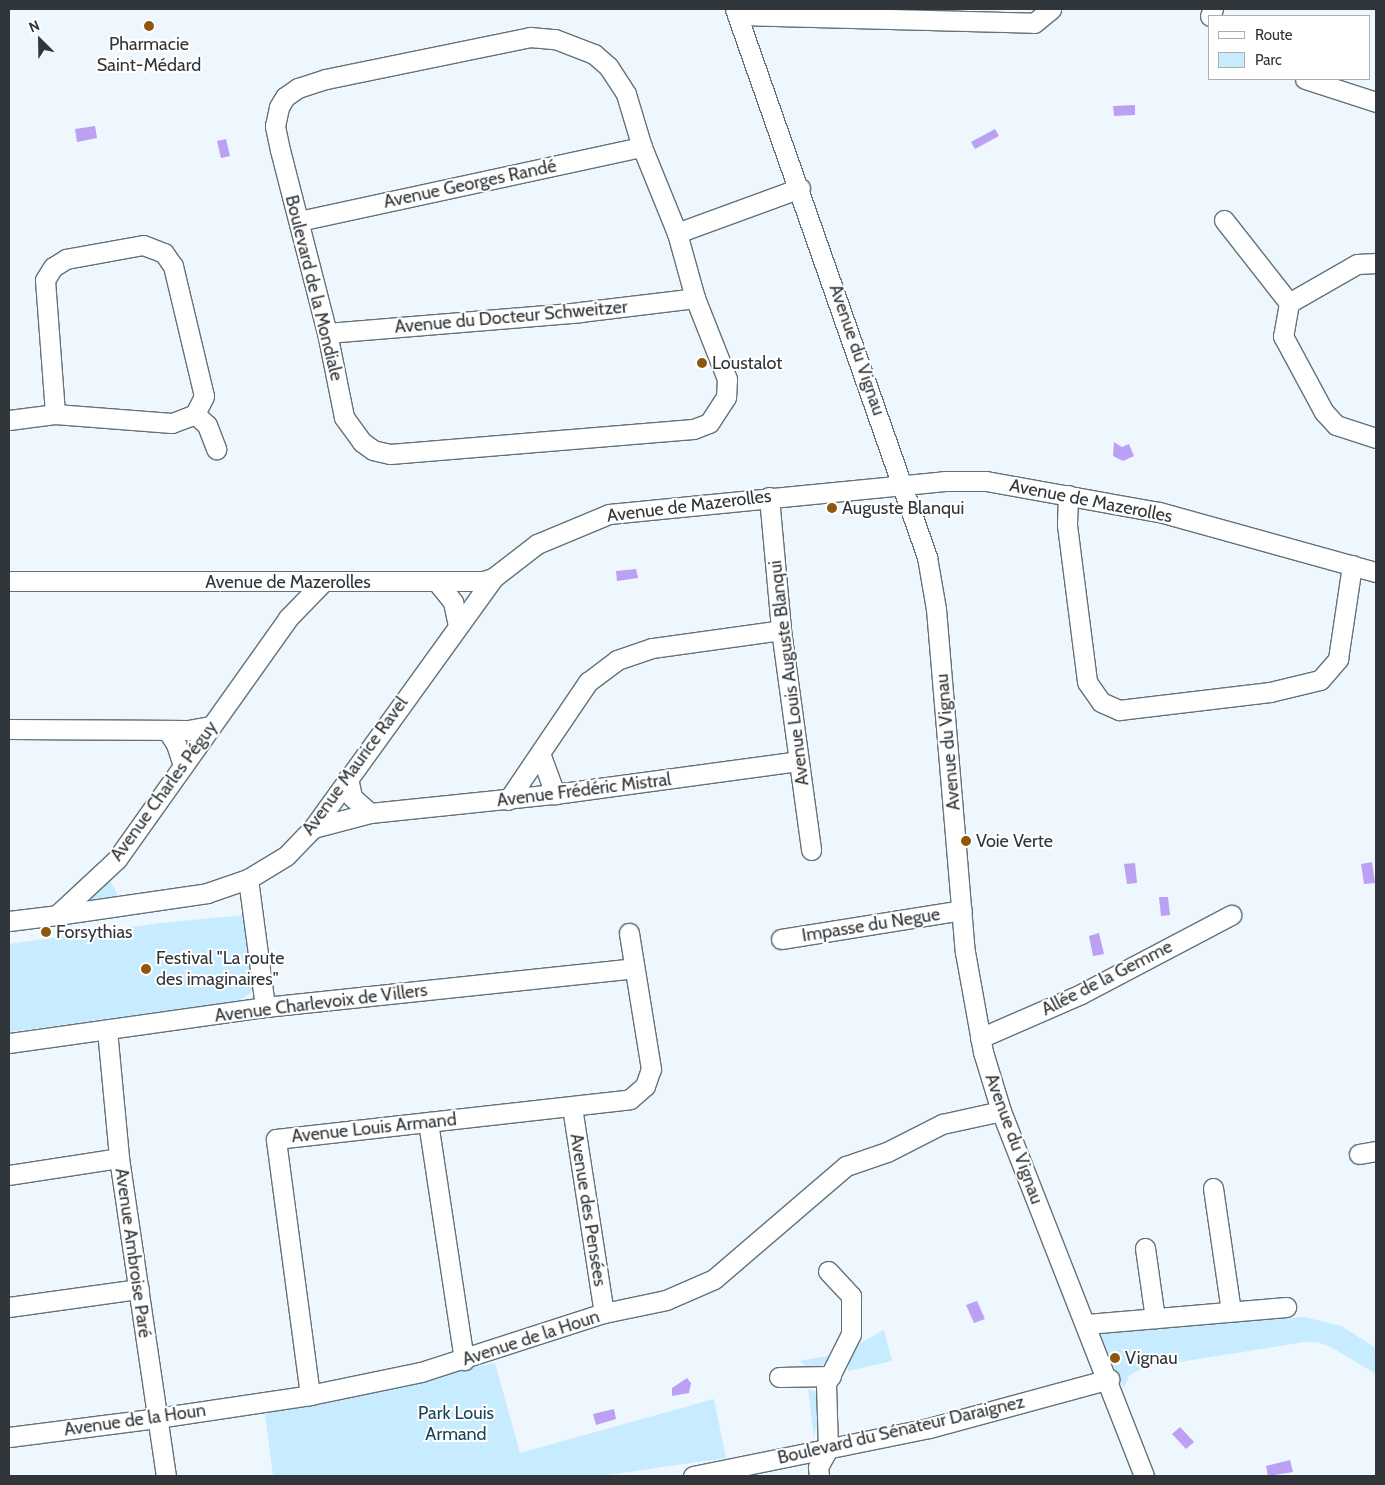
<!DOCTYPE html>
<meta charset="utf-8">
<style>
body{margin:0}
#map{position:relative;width:1385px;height:1485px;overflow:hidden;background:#edf7fd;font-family:Cabin,sans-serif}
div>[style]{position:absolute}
.green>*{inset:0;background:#c7ebff}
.water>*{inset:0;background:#bca0f3}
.roads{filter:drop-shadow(1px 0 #63727a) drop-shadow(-1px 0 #63727a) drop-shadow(0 1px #63727a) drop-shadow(0 -1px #63727a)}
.minor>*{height:19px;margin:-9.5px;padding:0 9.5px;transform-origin:9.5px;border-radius:9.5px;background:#fff}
.dots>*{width:14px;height:14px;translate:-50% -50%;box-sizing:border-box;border:2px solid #fff;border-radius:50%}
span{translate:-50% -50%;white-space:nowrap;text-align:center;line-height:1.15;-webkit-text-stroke:4px #fff;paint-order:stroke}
.poi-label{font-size:18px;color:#30363a}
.left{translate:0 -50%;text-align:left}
.street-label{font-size:18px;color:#30363a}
.park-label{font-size:18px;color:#19455a}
.frame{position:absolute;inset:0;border:10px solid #30363a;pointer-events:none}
.legend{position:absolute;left:1208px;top:15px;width:162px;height:65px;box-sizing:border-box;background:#fff;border:1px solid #acafb0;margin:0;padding:6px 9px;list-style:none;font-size:15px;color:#30363a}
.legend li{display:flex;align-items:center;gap:10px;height:25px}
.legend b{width:25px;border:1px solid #acafb0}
.north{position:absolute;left:15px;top:15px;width:50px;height:50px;-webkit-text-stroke:4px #fff;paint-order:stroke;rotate:337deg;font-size:14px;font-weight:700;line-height:20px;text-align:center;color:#30363a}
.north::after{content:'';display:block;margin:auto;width:18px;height:22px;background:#30363a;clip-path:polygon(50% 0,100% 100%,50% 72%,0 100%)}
</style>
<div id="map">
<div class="green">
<div style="clip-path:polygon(108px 877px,120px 899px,95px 901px,91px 896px)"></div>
<div style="clip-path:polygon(245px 915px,255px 974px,251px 993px,238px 1001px,9px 1032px,9px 944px,161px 923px)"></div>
<div style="clip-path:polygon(1304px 1317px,1341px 1326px,1376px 1348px,1376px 1374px,1331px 1347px,1317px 1342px,1304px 1342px,1142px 1368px,1129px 1376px,1124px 1388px,1099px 1333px)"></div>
<div style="clip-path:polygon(884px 1330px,892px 1361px,848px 1371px,849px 1356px,857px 1345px)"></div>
<div style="clip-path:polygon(832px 1355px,830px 1363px,808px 1369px,800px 1361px)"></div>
<div style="clip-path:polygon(495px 1363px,520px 1453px,714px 1399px,726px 1458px,599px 1476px,273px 1476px,265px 1414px,403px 1381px)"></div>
<div style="clip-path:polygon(808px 1389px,817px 1392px,821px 1404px,814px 1438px)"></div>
</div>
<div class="water">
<div style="clip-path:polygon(1135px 105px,1135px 115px,1114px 116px,1113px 106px)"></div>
<div style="clip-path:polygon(95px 126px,97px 138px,77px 142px,75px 129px)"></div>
<div style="clip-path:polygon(995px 129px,999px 136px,975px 149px,971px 142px)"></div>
<div style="clip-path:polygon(226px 139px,230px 156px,221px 158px,217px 141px)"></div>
<div style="clip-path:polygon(1114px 442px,1122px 447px,1129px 444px,1134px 456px,1123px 461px,1113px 456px)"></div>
<div style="clip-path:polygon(636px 569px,638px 578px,617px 581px,616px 571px)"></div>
<div style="clip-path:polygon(1372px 862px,1375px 883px,1364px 884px,1361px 864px)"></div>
<div style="clip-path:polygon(1135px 863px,1137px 883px,1127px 884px,1124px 864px)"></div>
<div style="clip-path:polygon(1159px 897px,1168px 897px,1170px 915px,1161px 916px)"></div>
<div style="clip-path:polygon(1099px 933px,1104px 954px,1093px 956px,1089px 936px)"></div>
<div style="clip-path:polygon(977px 1301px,985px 1319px,974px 1323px,966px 1305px)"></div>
<div style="clip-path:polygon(687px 1378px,691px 1383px,689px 1393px,672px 1396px,672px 1388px)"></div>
<div style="clip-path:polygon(614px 1409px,616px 1419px,596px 1425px,593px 1414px)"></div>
<div style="clip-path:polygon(1180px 1427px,1194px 1442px,1186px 1449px,1172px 1434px)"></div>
<div style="clip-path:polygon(1290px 1460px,1293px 1472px,1268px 1476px,1266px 1466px)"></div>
</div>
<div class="roads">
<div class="minor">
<div style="left:735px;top:9px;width:581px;rotate:70.69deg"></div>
<div style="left:927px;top:557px;width:53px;rotate:80.2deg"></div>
<div style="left:936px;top:609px;width:344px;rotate:85.2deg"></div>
<div style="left:965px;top:952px;width:102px;rotate:79.8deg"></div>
<div style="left:983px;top:1052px;width:62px;rotate:73deg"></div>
<div style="left:1001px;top:1111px;width:392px;rotate:68.6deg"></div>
<div style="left:737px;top:15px;width:297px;rotate:1.5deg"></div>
<div style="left:1034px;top:23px;width:22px;rotate:-39deg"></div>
<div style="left:1210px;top:16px;width:8px;rotate:-67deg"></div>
<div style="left:530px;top:37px;width:25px;rotate:5deg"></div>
<div style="left:555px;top:39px;width:42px;rotate:21deg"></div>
<div style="left:594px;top:54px;width:18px;rotate:41deg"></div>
<div style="left:608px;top:66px;width:33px;rotate:57deg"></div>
<div style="left:626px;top:94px;width:55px;rotate:73.2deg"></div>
<div style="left:642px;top:147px;width:93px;rotate:67.9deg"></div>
<div style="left:677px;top:233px;width:67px;rotate:74.5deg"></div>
<div style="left:695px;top:298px;width:87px;rotate:68.4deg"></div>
<div style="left:727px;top:379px;width:18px;rotate:93deg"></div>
<div style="left:726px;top:397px;width:31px;rotate:123deg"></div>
<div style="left:709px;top:423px;width:17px;rotate:159deg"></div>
<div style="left:693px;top:429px;width:304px;rotate:175.3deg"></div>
<div style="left:390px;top:454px;width:17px;rotate:-167deg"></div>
<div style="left:373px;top:450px;width:14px;rotate:-144deg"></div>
<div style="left:362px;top:442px;width:31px;rotate:-126deg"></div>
<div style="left:344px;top:417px;width:86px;rotate:-101.4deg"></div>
<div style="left:327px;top:333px;width:189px;rotate:-104.4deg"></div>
<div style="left:280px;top:150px;width:25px;rotate:-102deg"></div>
<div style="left:275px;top:126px;width:19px;rotate:-78deg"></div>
<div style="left:279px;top:107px;width:12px;rotate:-59deg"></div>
<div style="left:285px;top:97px;width:16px;rotate:-35deg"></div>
<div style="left:298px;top:88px;width:29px;rotate:-18deg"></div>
<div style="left:326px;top:79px;width:208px;rotate:-11.6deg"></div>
<div style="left:1305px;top:79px;width:75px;rotate:17.9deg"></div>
<div style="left:1224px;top:220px;width:105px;rotate:51.9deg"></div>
<div style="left:299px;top:221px;width:351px;rotate:-12.2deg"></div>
<div style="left:677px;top:233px;width:131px;rotate:-20.1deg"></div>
<div style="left:1376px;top:263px;width:19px;rotate:177deg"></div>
<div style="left:1357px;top:264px;width:78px;rotate:150.2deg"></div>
<div style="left:1289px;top:303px;width:34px;rotate:100deg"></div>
<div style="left:1283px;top:336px;width:86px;rotate:61.7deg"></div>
<div style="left:1324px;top:412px;width:18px;rotate:47deg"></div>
<div style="left:1336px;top:425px;width:42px;rotate:18deg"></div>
<div style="left:327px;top:333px;width:254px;rotate:-4.7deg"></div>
<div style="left:580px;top:312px;width:116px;rotate:-6.9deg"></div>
<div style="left:195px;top:414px;width:16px;rotate:43deg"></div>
<div style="left:207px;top:425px;width:26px;rotate:69deg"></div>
<div style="left:9px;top:420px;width:46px;rotate:-7.4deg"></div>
<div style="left:55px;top:414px;width:117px;rotate:4.4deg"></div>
<div style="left:172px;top:423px;width:25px;rotate:-21deg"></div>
<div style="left:195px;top:414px;width:20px;rotate:-63deg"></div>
<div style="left:204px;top:396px;width:134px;rotate:-103.4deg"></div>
<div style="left:173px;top:266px;width:16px;rotate:-125deg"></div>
<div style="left:164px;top:253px;width:22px;rotate:-159deg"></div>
<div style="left:143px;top:245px;width:78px;rotate:169.7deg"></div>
<div style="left:66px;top:259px;width:15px;rotate:148deg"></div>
<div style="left:53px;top:267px;width:15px;rotate:122deg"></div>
<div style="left:45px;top:280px;width:134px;rotate:85.7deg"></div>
<div style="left:1068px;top:495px;width:30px;rotate:92deg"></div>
<div style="left:1067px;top:525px;width:158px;rotate:82.7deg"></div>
<div style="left:1087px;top:682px;width:24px;rotate:55deg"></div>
<div style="left:1101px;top:702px;width:20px;rotate:24deg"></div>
<div style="left:1119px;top:710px;width:152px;rotate:-6.8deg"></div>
<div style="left:1270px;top:692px;width:51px;rotate:-13.5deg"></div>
<div style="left:1320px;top:680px;width:28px;rotate:-49deg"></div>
<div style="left:1338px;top:659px;width:95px;rotate:-81.5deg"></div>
<div style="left:769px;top:497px;width:134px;rotate:84.8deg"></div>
<div style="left:781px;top:630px;width:222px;rotate:82.2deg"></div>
<div style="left:9px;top:581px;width:474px"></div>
<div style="left:483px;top:581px;width:10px;rotate:-17deg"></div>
<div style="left:493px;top:578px;width:56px;rotate:-37.7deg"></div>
<div style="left:537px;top:544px;width:78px;rotate:-22.6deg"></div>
<div style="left:609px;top:514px;width:337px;rotate:-5.6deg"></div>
<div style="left:944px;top:481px;width:42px"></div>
<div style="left:986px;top:481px;width:176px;rotate:10.2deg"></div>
<div style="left:1159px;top:512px;width:225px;rotate:15.5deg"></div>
<div style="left:437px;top:582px;width:26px;rotate:51deg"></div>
<div style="left:453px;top:602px;width:24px;rotate:78deg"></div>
<div style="left:9px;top:729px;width:179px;rotate:0.3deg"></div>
<div style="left:188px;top:730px;width:22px;rotate:-10deg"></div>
<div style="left:167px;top:730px;width:17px;rotate:57deg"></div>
<div style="left:176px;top:744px;width:23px;rotate:72deg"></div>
<div style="left:540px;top:753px;width:44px;rotate:69.9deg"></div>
<div style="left:348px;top:778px;width:19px;rotate:78deg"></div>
<div style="left:352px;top:797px;width:24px;rotate:42deg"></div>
<div style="left:508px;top:800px;width:143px;rotate:-55.9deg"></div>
<div style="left:588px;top:682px;width:36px;rotate:-37deg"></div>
<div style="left:617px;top:660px;width:37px;rotate:-19deg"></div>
<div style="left:652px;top:648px;width:130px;rotate:-7.9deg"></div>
<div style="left:313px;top:828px;width:59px;rotate:-14.7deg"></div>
<div style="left:370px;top:813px;width:186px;rotate:-5.9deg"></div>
<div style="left:555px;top:794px;width:245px;rotate:-7.7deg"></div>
<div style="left:248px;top:879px;width:129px;rotate:82.4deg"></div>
<div style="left:57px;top:915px;width:152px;rotate:-8.3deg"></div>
<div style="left:207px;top:893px;width:43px;rotate:-18.9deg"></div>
<div style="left:248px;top:879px;width:44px;rotate:-31.2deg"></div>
<div style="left:286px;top:856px;width:39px;rotate:-46deg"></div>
<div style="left:313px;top:828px;width:308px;rotate:-54.2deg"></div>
<div style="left:9px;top:921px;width:48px;rotate:-7.1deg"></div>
<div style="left:57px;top:915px;width:82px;rotate:-43deg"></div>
<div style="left:117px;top:859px;width:296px;rotate:-54.6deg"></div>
<div style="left:288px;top:618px;width:50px;rotate:-45.8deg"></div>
<div style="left:781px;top:939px;width:183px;rotate:-9.1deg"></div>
<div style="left:107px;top:1030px;width:129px;rotate:84.6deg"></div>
<div style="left:119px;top:1158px;width:321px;rotate:81.6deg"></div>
<div style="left:980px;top:1038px;width:110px;rotate:-23.5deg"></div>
<div style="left:1081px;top:994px;width:170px;rotate:-27.8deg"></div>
<div style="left:9px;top:1043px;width:259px;rotate:-8deg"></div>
<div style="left:265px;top:1007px;width:371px;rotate:-6deg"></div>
<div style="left:572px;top:1107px;width:208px;rotate:81.2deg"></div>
<div style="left:428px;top:1122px;width:241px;rotate:81.4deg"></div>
<div style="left:1359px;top:1154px;width:17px;rotate:-10deg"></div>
<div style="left:9px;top:1175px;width:111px;rotate:-8.8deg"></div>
<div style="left:1213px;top:1188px;width:124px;rotate:81.7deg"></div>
<div style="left:1145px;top:1248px;width:71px;rotate:81.9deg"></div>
<div style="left:828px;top:1271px;width:34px;rotate:47deg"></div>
<div style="left:851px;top:1296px;width:38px;rotate:90deg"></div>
<div style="left:851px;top:1334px;width:56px;rotate:116.6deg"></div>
<div style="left:826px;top:1384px;width:65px;rotate:88.2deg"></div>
<div style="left:9px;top:1307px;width:131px;rotate:-7.9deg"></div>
<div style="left:1087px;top:1324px;width:200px;rotate:-4.9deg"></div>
<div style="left:779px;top:1377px;width:52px;rotate:-1.1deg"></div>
<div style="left:310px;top:1395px;width:258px;rotate:-97.6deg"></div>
<div style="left:276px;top:1139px;width:356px;rotate:-6.4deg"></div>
<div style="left:630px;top:1099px;width:20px;rotate:-41deg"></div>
<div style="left:645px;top:1086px;width:18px;rotate:-71deg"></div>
<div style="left:651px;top:1069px;width:138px;rotate:-99.2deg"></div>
<div style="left:9px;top:1437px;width:149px;rotate:-7.3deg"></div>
<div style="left:157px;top:1418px;width:155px;rotate:-8.5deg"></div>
<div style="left:310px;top:1395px;width:113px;rotate:-11.7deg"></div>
<div style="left:421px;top:1372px;width:192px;rotate:-17.9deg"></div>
<div style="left:604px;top:1313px;width:63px;rotate:-11.8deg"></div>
<div style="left:666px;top:1300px;width:52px;rotate:-23.6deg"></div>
<div style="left:714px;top:1279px;width:174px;rotate:-40.6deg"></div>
<div style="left:846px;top:1166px;width:43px;rotate:-18.9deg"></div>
<div style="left:887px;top:1152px;width:62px;rotate:-27deg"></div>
<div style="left:942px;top:1124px;width:60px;rotate:-12.4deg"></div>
<div style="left:693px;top:1476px;width:241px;rotate:-11.5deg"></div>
<div style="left:929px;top:1428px;width:187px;rotate:-15.2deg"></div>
<div style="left:819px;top:1476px;width:9px;rotate:-96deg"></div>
<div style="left:818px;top:1467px;width:21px;rotate:-61deg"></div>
</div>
</div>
<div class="dots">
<div style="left:149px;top:26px;background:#8e570d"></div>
<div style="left:702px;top:363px;background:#8e570d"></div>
<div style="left:832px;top:508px;background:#8e570d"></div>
<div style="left:966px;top:841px;background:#8e570d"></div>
<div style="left:46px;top:932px;background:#8e570d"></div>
<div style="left:146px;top:969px;background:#8e570d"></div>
<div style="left:1115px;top:1358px;background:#8e570d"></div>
</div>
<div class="poi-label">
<span style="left:149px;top:55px">Pharmacie<br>Saint-Médard</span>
<span class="left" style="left:712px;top:363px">Loustalot</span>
<span class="left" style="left:842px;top:508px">Auguste Blanqui</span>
<span class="left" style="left:976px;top:841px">Voie Verte</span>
<span class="left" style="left:56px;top:932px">Forsythias</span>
<span class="left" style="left:156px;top:969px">Festival "La route<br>des imaginaires"</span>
<span class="left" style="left:1125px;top:1358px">Vignau</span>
</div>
<div class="street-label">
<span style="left:470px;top:184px;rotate:-12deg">Avenue Georges Randé</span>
<span style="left:314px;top:288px;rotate:76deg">Boulevard de la Mondiale</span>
<span style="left:511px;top:317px;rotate:-5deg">Avenue du Docteur Schweitzer</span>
<span style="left:857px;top:350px;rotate:71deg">Avenue du Vignau</span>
<span style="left:1091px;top:501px;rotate:11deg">Avenue de Mazerolles</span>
<span style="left:689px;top:506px;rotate:-7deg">Avenue de Mazerolles</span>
<span style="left:288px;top:582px">Avenue de Mazerolles</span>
<span style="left:789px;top:673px;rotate:-97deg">Avenue Louis Auguste Blanqui</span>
<span style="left:948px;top:742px;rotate:-95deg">Avenue du Vignau</span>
<span style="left:355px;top:766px;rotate:-54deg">Avenue Maurice Ravel</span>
<span style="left:584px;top:790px;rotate:-7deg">Avenue Frédéric Mistral</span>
<span style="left:164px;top:791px;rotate:-54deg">Avenue Charles Péguy</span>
<span style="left:871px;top:925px;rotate:-9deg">Impasse du Negue</span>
<span style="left:1107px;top:978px;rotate:-27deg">Allée de la Gemme</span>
<span style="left:321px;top:1003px;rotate:-7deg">Avenue Charlevoix de Villers</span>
<span style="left:374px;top:1128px;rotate:-6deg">Avenue Louis Armand</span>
<span style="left:1014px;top:1139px;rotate:70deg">Avenue du Vignau</span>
<span style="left:588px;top:1210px;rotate:81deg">Avenue des Pensées</span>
<span style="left:133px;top:1253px;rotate:82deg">Avenue Ambroise Paré</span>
<span style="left:531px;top:1338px;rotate:-18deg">Avenue de la Houn</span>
<span style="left:135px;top:1420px;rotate:-8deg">Avenue de la Houn</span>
<span style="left:901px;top:1430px;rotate:-13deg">Boulevard du Sénateur Daraignez</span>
</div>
<div class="park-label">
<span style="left:456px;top:1424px">Park Louis<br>Armand</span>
</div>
<div class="frame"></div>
<ul class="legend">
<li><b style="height:6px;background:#fff"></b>Route</li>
<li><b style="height:14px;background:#c7ebff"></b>Parc</li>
</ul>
<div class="north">N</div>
</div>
